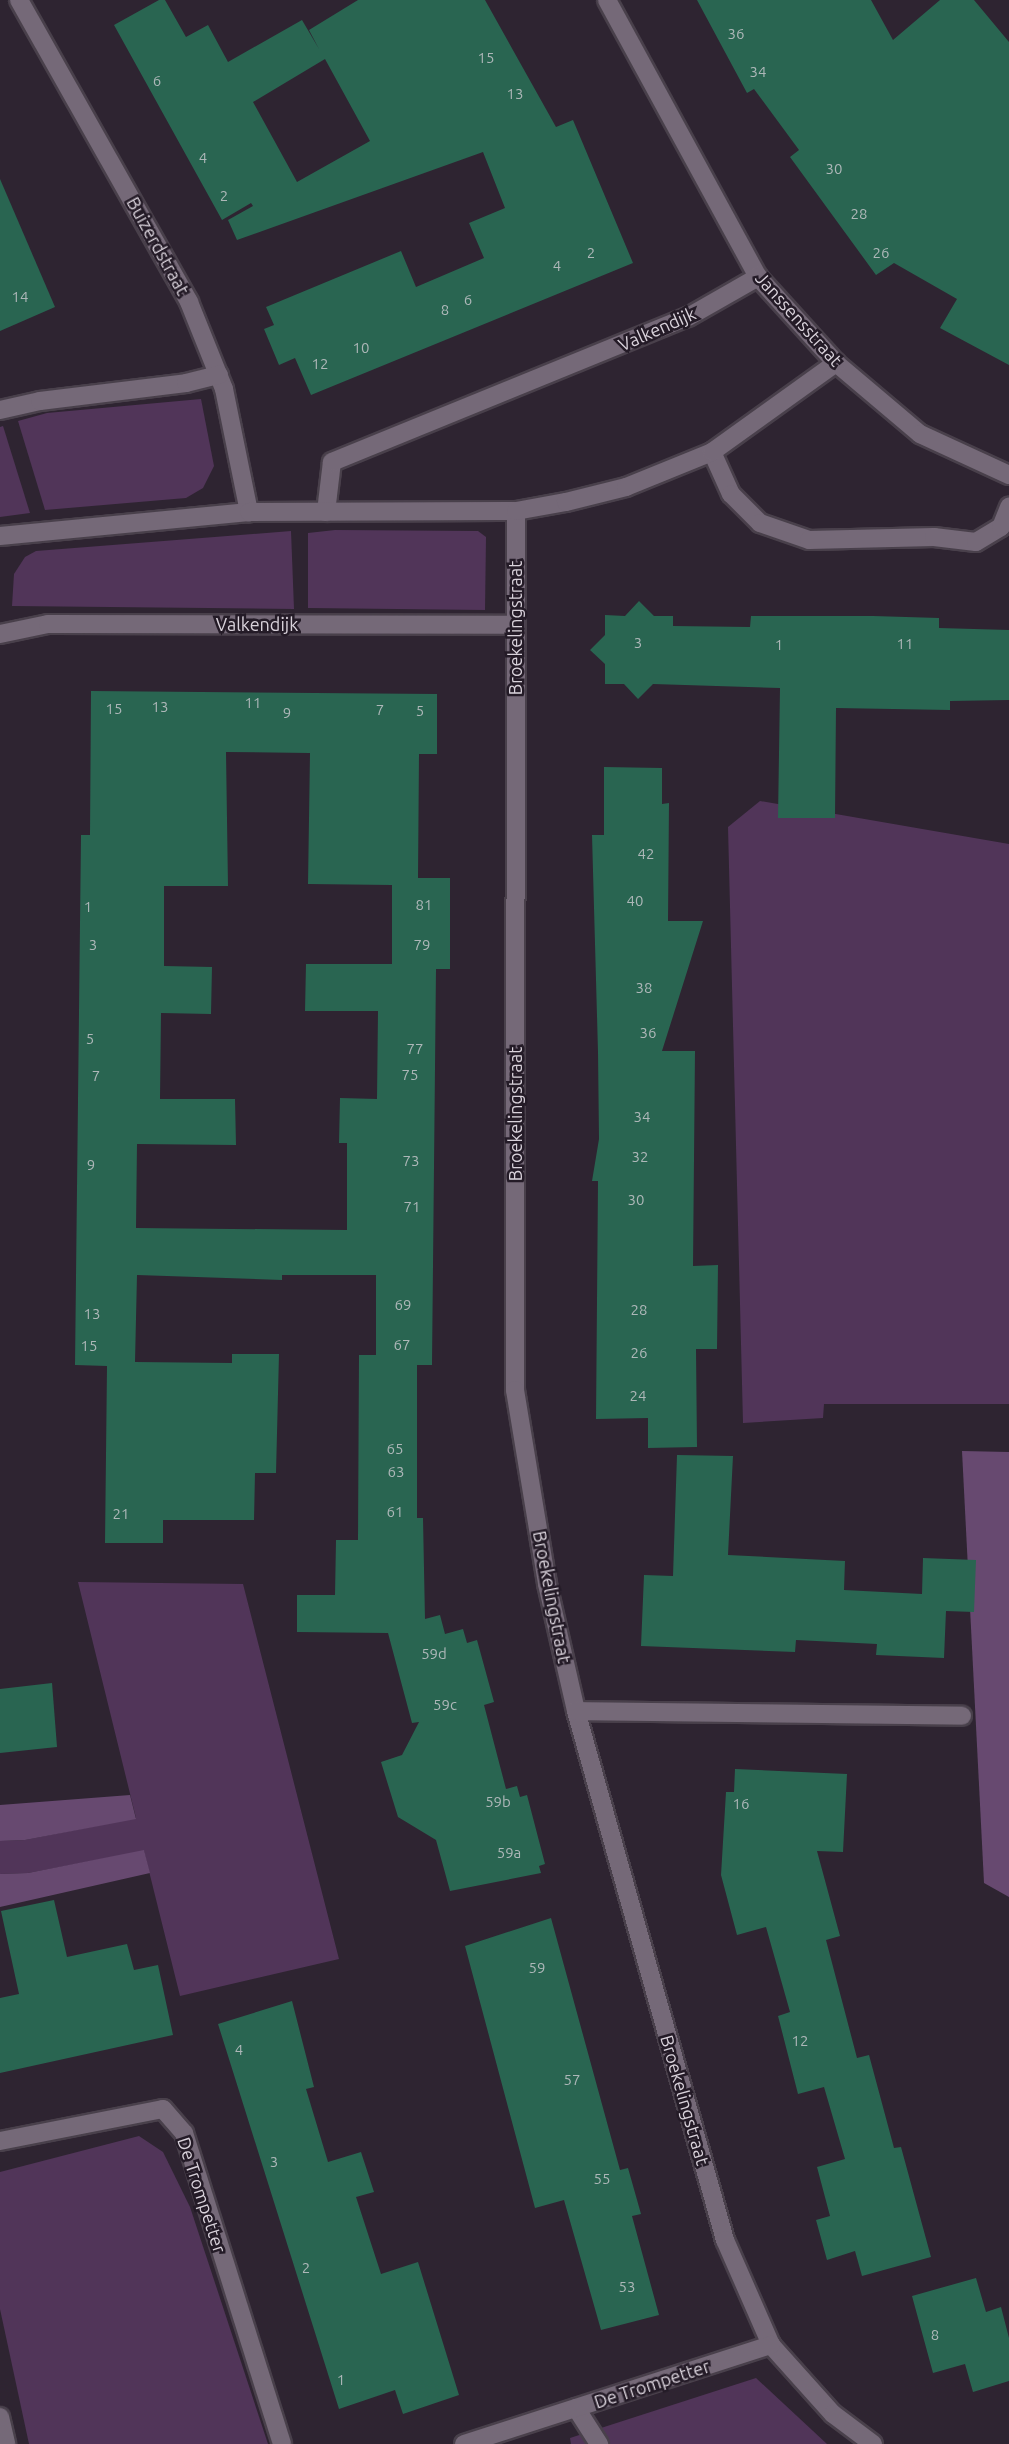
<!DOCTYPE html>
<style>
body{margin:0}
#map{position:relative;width:1009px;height:2444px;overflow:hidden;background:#2e2431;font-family:Ubuntu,sans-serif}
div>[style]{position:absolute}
.green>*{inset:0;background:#513559}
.forest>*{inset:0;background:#674970}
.building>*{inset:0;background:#296551}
.roads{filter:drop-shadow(2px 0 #49404b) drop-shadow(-2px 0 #49404b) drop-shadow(0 2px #49404b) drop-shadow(0 -2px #49404b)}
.minor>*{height:18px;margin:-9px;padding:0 9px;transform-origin:9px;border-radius:9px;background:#756978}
span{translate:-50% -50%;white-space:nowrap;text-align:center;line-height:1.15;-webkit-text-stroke:5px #241b27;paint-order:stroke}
.number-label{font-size:15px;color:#adb7b8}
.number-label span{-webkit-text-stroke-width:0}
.street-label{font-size:18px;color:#d9d2db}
</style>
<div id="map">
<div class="green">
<div style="clip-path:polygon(201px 399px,214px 466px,203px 488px,186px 498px,45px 510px,18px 421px,47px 413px)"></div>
<div style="clip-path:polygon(3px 426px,30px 513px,0 517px,0 427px)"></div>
<div style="clip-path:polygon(335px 530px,478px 531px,486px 537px,485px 610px,308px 608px,308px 533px)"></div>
<div style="clip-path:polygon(291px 531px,294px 609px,12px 606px,14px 574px,25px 557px,36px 551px)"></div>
<div style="clip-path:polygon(760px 801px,1009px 844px,1009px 1404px,824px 1404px,823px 1418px,743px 1423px,728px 827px)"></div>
<div style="clip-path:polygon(78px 1582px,243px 1584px,339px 1959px,180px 1996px,144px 1851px,28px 1873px,0 1874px,0 1841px,25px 1840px,136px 1818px)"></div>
<div style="clip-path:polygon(139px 2136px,163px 2152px,190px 2207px,268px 2444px,29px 2444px,0 2309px,0 2172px)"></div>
<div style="clip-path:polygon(756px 2378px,827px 2444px,571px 2444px,570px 2438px)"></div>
</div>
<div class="forest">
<div style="clip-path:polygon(962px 1451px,1009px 1452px,1009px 1897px,984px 1883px)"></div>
<div style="clip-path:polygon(130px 1795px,136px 1819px,25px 1840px,0 1841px,0 1805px)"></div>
<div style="clip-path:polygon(144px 1850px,150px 1873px,0 1907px,0 1874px,28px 1873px)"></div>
</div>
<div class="building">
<div style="clip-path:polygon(evenodd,159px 0,165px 0,186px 37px,208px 25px,228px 62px,302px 20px,319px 49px,309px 30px,358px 0,485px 0,556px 127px,573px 120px,633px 263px,311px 395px,295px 358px,279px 365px,264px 329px,274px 325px,266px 307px,401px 251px,416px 287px,484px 258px,469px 223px,505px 208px,483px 152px,237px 240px,228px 220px,253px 206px,251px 203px,222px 220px,114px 25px,159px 0,325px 59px,370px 141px,297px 182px,253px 102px,325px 59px)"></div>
<div style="clip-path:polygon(697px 0,871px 0,893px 40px,940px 0,974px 0,1009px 42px,1009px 365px,940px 328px,957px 299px,894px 263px,876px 275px,790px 157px,799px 150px,754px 89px,747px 93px)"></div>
<div style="clip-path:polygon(0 179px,55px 307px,0 331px)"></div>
<div style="clip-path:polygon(639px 601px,654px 616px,673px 616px,673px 626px,750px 627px,751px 616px,873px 616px,939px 618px,939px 628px,1009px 630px,1009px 700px,950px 701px,950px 710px,836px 708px,835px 818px,778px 818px,780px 688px,653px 684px,638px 699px,624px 684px,605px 684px,605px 664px,590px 650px,605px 635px,605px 615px,625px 616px)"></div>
<div style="clip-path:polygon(evenodd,91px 691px,437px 694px,437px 754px,419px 754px,418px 878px,450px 878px,450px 969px,436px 969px,432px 1365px,417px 1365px,417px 1518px,423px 1518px,425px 1619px,440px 1615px,445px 1634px,463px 1629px,467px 1643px,477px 1640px,494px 1702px,484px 1705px,506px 1789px,517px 1786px,520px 1797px,527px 1795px,545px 1864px,539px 1866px,541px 1873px,450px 1891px,436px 1840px,398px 1817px,381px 1762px,402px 1755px,419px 1722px,412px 1723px,388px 1633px,297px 1632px,297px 1595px,335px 1595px,336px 1540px,358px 1540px,359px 1355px,376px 1355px,376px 1275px,282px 1275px,282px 1280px,137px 1275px,135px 1362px,232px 1363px,232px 1354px,279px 1354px,276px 1473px,255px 1473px,254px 1520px,163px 1520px,163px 1543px,105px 1543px,107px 1366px,75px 1365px,81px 835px,90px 835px,91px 691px,226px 752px,310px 753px,308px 884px,392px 885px,392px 964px,306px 964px,305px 1011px,378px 1011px,377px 1099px,340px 1098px,339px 1143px,347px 1143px,347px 1230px,136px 1228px,137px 1144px,236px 1145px,235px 1099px,160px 1099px,161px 1013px,211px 1014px,212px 967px,164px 966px,164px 886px,228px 886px,226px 752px)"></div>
<div style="clip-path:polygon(604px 767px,662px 768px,662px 804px,669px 803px,668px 921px,703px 921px,662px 1051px,695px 1051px,693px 1266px,718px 1265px,717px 1349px,696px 1349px,697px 1447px,648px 1448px,648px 1418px,596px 1419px,598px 1181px,592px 1181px,599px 1139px,598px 1052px,592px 835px,604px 835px)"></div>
<div style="clip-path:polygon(677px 1455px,733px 1456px,728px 1555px,845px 1561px,844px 1590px,922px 1594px,923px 1558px,976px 1560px,974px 1612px,946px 1611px,944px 1658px,876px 1655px,877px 1644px,796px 1640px,795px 1652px,641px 1646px,644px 1575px,673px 1576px)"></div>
<div style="clip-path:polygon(52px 1683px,57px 1747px,0 1753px,0 1689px)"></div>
<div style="clip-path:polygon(735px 1769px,847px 1774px,843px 1852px,817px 1851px,840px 1936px,826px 1940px,857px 2058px,869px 2055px,894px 2148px,901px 2147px,931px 2257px,862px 2276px,855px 2251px,827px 2260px,816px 2220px,830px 2216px,817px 2167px,845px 2159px,824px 2087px,798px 2094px,778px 2016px,790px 2012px,766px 1927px,737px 1935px,721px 1875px,726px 1792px,734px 1792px)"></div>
<div style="clip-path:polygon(54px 1900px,67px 1957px,127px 1944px,134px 1970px,158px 1965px,173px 2035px,0 2073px,0 1998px,19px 1994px,1px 1911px)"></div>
<div style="clip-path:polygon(551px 1918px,620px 2170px,628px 2168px,641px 2214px,632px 2216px,659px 2315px,601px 2330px,564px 2200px,535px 2208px,465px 1946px)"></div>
<div style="clip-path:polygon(292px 2001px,314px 2087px,306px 2089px,328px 2162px,361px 2152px,374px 2192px,356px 2197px,381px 2274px,418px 2262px,459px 2395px,403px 2414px,395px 2390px,339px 2409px,218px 2024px)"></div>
<div style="clip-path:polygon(976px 2278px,986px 2312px,1001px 2307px,1009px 2338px,1009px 2381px,973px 2392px,965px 2364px,933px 2373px,912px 2296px)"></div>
</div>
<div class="roads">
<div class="minor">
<div style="left:19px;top:0;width:347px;rotate:60.6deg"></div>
<div style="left:189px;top:302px;width:94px;rotate:68.1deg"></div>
<div style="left:224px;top:389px;width:126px;rotate:78.5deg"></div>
<div style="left:607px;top:0;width:315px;rotate:61.4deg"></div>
<div style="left:758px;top:277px;width:116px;rotate:47.8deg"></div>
<div style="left:836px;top:363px;width:110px;rotate:40.2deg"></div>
<div style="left:920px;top:434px;width:98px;rotate:24.7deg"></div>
<div style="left:0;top:410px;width:41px;rotate:-12.7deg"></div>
<div style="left:40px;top:401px;width:147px;rotate:-7deg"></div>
<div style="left:186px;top:383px;width:34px;rotate:-14deg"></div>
<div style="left:712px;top:452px;width:46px;rotate:65.7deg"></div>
<div style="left:731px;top:494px;width:41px;rotate:45deg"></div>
<div style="left:760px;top:523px;width:52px;rotate:19.1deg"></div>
<div style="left:809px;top:540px;width:125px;rotate:-1.4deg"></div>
<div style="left:934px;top:537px;width:42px;rotate:6.8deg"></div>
<div style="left:976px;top:542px;width:29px;rotate:-31deg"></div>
<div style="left:1001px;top:527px;width:22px;rotate:-68deg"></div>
<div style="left:516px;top:511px;width:879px;rotate:90.07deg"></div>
<div style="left:515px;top:1390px;width:197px;rotate:80.6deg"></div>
<div style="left:547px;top:1584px;width:130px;rotate:77.1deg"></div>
<div style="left:576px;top:1711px;width:550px;rotate:74.27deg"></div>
<div style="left:725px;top:2240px;width:115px;rotate:66.3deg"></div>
<div style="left:771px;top:2345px;width:93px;rotate:48.1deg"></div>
<div style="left:833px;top:2414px;width:50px;rotate:36.9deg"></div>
<div style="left:326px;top:512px;width:50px;rotate:-83.2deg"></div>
<div style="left:332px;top:462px;width:384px;rotate:-22.2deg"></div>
<div style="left:688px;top:317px;width:81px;rotate:-29.7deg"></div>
<div style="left:0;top:536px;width:250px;rotate:-5.5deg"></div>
<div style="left:249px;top:512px;width:267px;rotate:-0.2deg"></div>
<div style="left:516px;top:511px;width:51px;rotate:-10.2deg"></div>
<div style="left:566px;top:502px;width:62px;rotate:-14deg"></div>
<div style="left:626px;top:487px;width:93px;rotate:-22.1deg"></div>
<div style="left:712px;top:452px;width:153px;rotate:-35.7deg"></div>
<div style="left:0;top:634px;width:49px;rotate:-11.8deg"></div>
<div style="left:48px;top:624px;width:467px;rotate:0.1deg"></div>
<div style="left:576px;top:1711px;width:386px;rotate:0.7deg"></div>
<div style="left:0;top:2141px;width:166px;rotate:-11.1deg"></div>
<div style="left:163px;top:2109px;width:32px;rotate:49deg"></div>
<div style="left:184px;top:2133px;width:326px;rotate:72.5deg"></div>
<div style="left:576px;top:2408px;width:43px;rotate:57.4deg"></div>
<div style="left:0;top:2417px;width:28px;rotate:77deg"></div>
<div style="left:464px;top:2444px;width:323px;rotate:-17.9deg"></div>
</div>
</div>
<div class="number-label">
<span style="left:736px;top:34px">36</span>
<span style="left:486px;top:58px">15</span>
<span style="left:758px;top:72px">34</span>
<span style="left:157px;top:81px">6</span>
<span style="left:515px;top:94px">13</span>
<span style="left:203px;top:158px">4</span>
<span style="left:834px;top:169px">30</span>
<span style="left:224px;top:196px">2</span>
<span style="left:859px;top:214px">28</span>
<span style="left:591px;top:253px">2</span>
<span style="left:881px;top:253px">26</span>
<span style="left:557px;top:266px">4</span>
<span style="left:20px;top:297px">14</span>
<span style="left:468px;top:300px">6</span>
<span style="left:445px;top:310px">8</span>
<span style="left:361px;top:348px">10</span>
<span style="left:320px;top:364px">12</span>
<span style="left:638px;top:643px">3</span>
<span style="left:905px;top:644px">11</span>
<span style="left:779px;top:645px">1</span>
<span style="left:253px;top:703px">11</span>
<span style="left:160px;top:707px">13</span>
<span style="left:114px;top:709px">15</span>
<span style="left:380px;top:710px">7</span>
<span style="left:420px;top:711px">5</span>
<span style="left:287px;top:713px">9</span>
<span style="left:646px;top:854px">42</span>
<span style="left:635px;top:901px">40</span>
<span style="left:424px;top:905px">81</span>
<span style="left:88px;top:907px">1</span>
<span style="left:93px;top:945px">3</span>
<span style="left:422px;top:945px">79</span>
<span style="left:644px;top:988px">38</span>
<span style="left:648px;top:1033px">36</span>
<span style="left:90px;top:1039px">5</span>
<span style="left:415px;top:1049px">77</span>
<span style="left:410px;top:1075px">75</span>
<span style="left:96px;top:1076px">7</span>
<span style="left:642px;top:1117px">34</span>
<span style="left:640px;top:1157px">32</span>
<span style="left:411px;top:1161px">73</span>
<span style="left:91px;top:1165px">9</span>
<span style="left:636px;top:1200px">30</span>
<span style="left:412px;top:1207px">71</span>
<span style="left:403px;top:1305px">69</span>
<span style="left:639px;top:1310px">28</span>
<span style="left:92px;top:1314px">13</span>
<span style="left:402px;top:1345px">67</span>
<span style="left:89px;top:1346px">15</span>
<span style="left:639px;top:1353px">26</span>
<span style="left:638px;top:1396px">24</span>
<span style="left:395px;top:1449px">65</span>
<span style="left:396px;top:1472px">63</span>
<span style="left:395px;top:1512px">61</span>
<span style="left:121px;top:1514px">21</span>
<span style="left:434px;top:1654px">59d</span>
<span style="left:445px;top:1705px">59c</span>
<span style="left:498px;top:1802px">59b</span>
<span style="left:741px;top:1804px">16</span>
<span style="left:509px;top:1853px">59a</span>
<span style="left:537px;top:1968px">59</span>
<span style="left:800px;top:2041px">12</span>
<span style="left:239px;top:2050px">4</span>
<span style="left:572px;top:2080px">57</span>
<span style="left:274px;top:2162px">3</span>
<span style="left:602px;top:2179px">55</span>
<span style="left:306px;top:2268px">2</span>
<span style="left:627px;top:2287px">53</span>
<span style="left:935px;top:2335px">8</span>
<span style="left:341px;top:2380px">1</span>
</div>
<div class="street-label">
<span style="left:158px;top:246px;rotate:61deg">Buizerdstraat</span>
<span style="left:799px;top:319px;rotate:48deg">Janssensstraat</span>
<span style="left:657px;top:329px;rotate:-24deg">Valkendijk</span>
<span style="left:257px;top:624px">Valkendijk</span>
<span style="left:515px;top:628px;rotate:-90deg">Broekelingstraat</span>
<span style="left:515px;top:1114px;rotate:-90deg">Broekelingstraat</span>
<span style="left:552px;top:1597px;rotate:79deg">Broekelingstraat</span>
<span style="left:685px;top:2100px;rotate:74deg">Broekelingstraat</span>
<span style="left:202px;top:2195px;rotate:72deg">De Trompetter</span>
<span style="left:652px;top:2384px;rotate:-18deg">De Trompetter</span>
</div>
</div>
